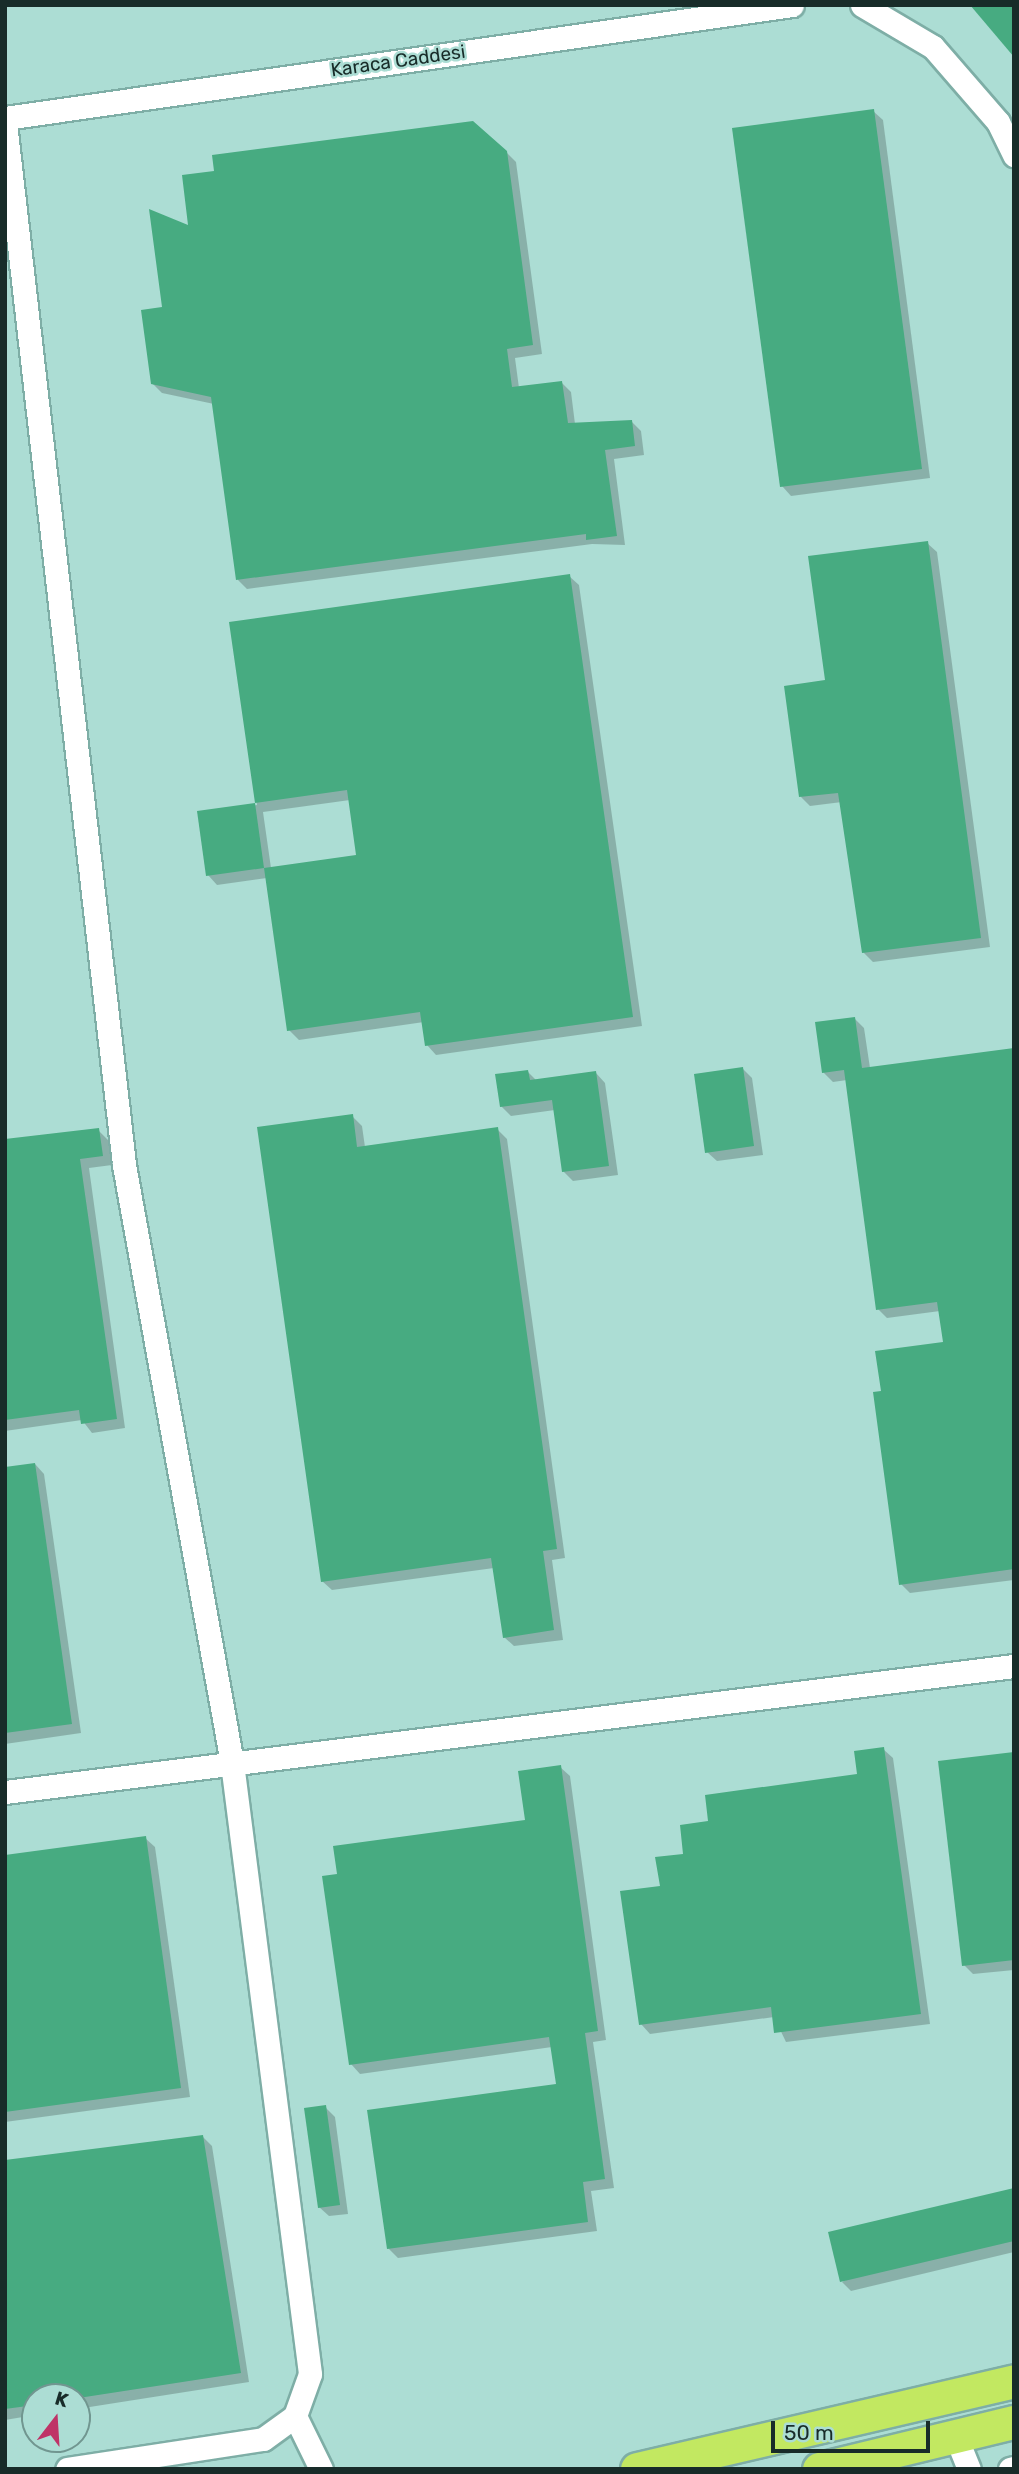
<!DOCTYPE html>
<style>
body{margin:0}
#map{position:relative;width:1019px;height:2474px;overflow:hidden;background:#acddd4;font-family:Rubik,sans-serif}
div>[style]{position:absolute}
.shadow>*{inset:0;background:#0003}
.building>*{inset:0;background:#47ab81}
.roads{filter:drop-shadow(2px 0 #7eaea6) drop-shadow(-2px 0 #7eaea6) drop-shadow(0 2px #7eaea6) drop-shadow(0 -2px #7eaea6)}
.minor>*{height:23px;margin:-11.5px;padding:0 11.5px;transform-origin:11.5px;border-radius:11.5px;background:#fff}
.highway>*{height:33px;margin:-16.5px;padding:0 16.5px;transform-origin:16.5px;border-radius:16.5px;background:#c2e861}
span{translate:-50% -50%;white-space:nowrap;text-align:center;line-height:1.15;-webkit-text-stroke:5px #acddd4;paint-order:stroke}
.street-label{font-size:19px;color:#182c29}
.frame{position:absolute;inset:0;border:7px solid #182c29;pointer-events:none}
.north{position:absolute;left:21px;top:2383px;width:70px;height:70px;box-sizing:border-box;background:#acddd4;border:2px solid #719690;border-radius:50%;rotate:17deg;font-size:19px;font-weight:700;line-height:28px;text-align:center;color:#182c29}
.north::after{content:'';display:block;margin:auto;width:24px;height:32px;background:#bf3367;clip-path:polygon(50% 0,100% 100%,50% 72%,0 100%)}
.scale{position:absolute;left:771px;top:2421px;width:159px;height:32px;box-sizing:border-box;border:4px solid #182c29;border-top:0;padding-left:9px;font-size:21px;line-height:24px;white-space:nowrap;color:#182c29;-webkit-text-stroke:5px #acddd4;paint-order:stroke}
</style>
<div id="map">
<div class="shadow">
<div style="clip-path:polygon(873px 111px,883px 120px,930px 478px,791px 496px,782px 486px)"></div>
<div style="clip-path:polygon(506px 152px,516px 162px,542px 354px,515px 358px,519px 388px,561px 382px,571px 392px,575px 424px,631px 421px,641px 431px,644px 455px,614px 459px,625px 545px,592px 544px,247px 589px,238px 580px,214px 404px,162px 393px,152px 383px,164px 309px,191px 227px)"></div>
<div style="clip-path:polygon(927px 543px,937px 552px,990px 947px,873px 962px,863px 952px,842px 802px,810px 806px,801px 797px,827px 682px)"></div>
<div style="clip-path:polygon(evenodd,569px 576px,579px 585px,642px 1026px,436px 1055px,427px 1045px,424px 1022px,299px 1040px,289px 1030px,267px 878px,217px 885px,208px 875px,199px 813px,257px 805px,231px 623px,569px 576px,350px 800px,358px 856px,271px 868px,263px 812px,350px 800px)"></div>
<div style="clip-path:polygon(855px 1019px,864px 1028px,870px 1068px,1014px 1049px,1014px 1580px,910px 1593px,901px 1584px,883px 1393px,945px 1344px,940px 1311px,887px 1318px,878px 1309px,847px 1080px,833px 1082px,823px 1072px)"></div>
<div style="clip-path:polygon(743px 1069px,752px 1078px,763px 1155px,717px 1161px,707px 1152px)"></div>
<div style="clip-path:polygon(528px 1072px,537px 1081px,596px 1073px,605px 1083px,618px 1175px,573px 1181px,563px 1171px,555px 1110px,511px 1116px,501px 1106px)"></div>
<div style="clip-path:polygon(352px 1116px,362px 1126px,365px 1147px,497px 1129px,507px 1139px,565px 1558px,552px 1560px,563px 1640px,514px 1646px,504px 1637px,494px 1568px,332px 1590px,322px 1581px)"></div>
<div style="clip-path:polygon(98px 1130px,108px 1140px,112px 1165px,89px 1168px,125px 1428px,92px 1433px,82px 1420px,5px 1431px,5px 1141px)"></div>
<div style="clip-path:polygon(35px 1464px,44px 1474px,81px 1733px,5px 1744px,5px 1469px)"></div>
<div style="clip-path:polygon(883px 1749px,893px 1758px,930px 2024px,786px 2042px,774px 2017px,650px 2034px,641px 2024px,662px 1887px,710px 1823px,859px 1776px)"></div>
<div style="clip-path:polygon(1014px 1754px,1014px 1970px,973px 1974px,964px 1965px)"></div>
<div style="clip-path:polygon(560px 1767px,570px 1776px,606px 2040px,593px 2042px,614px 2188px,591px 2191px,597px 2231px,398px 2258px,388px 2248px,558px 2086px,552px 2047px,360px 2074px,351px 2064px,339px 1875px,527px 1821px)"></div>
<div style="clip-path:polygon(145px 1838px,155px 1847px,190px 2097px,5px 2122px,5px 1857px)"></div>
<div style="clip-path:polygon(325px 2107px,335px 2117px,348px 2214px,329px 2216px,319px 2207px)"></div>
<div style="clip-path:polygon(203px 2137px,212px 2146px,249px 2382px,77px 2409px,77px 2397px,35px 2397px,35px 2415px,5px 2420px,5px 2164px)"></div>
<div style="clip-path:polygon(1014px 2192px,1014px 2252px,851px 2291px,842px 2282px)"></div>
</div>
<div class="building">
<div style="clip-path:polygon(970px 5px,1014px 5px,1014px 57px)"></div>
<div style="clip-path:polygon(874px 109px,922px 469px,780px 487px,732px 128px)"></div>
<div style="clip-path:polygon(473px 121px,507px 151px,533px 345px,507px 349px,512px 387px,562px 381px,568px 423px,632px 420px,635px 446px,605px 450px,617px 536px,586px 540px,586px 534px,236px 580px,211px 397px,151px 384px,141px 310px,162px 307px,149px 209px,188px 225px,182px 175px,214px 171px,212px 155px)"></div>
<div style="clip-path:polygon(928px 541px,981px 938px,862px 953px,838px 793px,799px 797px,784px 686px,825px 680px,808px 556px)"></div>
<div style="clip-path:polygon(570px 574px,633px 1017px,425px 1046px,420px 1012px,287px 1031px,264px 868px,356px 855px,347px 790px,255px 803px,229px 622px)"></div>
<div style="clip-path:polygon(255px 803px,264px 868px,206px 876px,197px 811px)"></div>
<div style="clip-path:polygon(855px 1017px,862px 1068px,1014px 1048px,1014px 1569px,899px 1585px,873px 1392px,881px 1391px,875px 1351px,943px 1342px,937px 1302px,876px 1310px,844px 1070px,822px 1073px,815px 1022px)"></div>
<div style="clip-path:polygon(743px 1067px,754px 1146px,705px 1153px,694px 1074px)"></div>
<div style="clip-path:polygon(528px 1070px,530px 1080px,596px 1071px,609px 1166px,562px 1172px,552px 1100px,500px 1107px,495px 1074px)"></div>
<div style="clip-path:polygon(353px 1114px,357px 1147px,498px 1127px,557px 1549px,543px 1551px,554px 1630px,503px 1638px,491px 1558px,321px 1582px,257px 1127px)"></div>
<div style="clip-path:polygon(99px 1128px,103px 1156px,80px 1159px,117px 1419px,81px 1424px,79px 1410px,5px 1420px,5px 1139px)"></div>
<div style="clip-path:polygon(35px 1463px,72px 1724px,5px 1733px,5px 1467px)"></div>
<div style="clip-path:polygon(884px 1747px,921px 2014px,774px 2033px,771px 2007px,639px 2025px,620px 1891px,660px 1886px,655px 1857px,683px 1854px,680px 1825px,708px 1821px,705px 1795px,857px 1774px,854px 1751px)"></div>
<div style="clip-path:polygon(1014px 1752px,1014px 1960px,962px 1966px,938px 1761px)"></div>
<div style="clip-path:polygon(561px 1765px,598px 2031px,585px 2033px,605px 2179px,583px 2182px,588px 2222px,387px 2249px,367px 2110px,556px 2084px,549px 2037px,349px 2065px,322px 1876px,337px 1874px,333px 1846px,525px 1820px,518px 1771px)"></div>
<div style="clip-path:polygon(146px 1836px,181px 2088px,5px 2112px,5px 1855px)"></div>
<div style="clip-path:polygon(326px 2105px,340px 2205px,318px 2208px,304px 2108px)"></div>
<div style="clip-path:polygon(203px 2135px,241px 2373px,85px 2397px,35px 2397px,35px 2405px,5px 2409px,5px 2160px)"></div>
<div style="clip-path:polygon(1014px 2188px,1014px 2241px,840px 2282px,828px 2232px)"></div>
</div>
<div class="roads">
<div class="minor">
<div style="left:862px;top:5px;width:82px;rotate:30.6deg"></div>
<div style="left:933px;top:47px;width:99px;rotate:49.1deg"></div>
<div style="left:998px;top:122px;width:37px;rotate:64deg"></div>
<div style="left:5px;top:118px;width:795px;rotate:-8.17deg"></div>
<div style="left:5px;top:123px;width:1049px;rotate:83.48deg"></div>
<div style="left:124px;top:1165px;width:608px;rotate:79.76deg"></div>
<div style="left:232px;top:1763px;width:616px;rotate:82.72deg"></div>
<div style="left:310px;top:2374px;width:45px;rotate:109.7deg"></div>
<div style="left:295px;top:2416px;width:39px;rotate:144deg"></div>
<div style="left:263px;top:2439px;width:198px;rotate:171.3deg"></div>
<div style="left:5px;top:1792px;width:1017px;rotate:-7.12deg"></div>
<div style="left:295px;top:2416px;width:59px;rotate:63.9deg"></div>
<div style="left:956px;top:2437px;width:35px;rotate:68deg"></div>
<div style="left:1010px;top:2469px;width:4px;rotate:-14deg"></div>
</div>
<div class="highway">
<div style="left:637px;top:2469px;width:387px;rotate:-13.1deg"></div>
<div style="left:819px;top:2469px;width:201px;rotate:-13.6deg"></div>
</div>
</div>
<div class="street-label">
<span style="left:398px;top:61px;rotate:-8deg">Karaca Caddesi</span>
</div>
<div class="frame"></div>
<div class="north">K</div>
<div class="scale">50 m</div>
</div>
